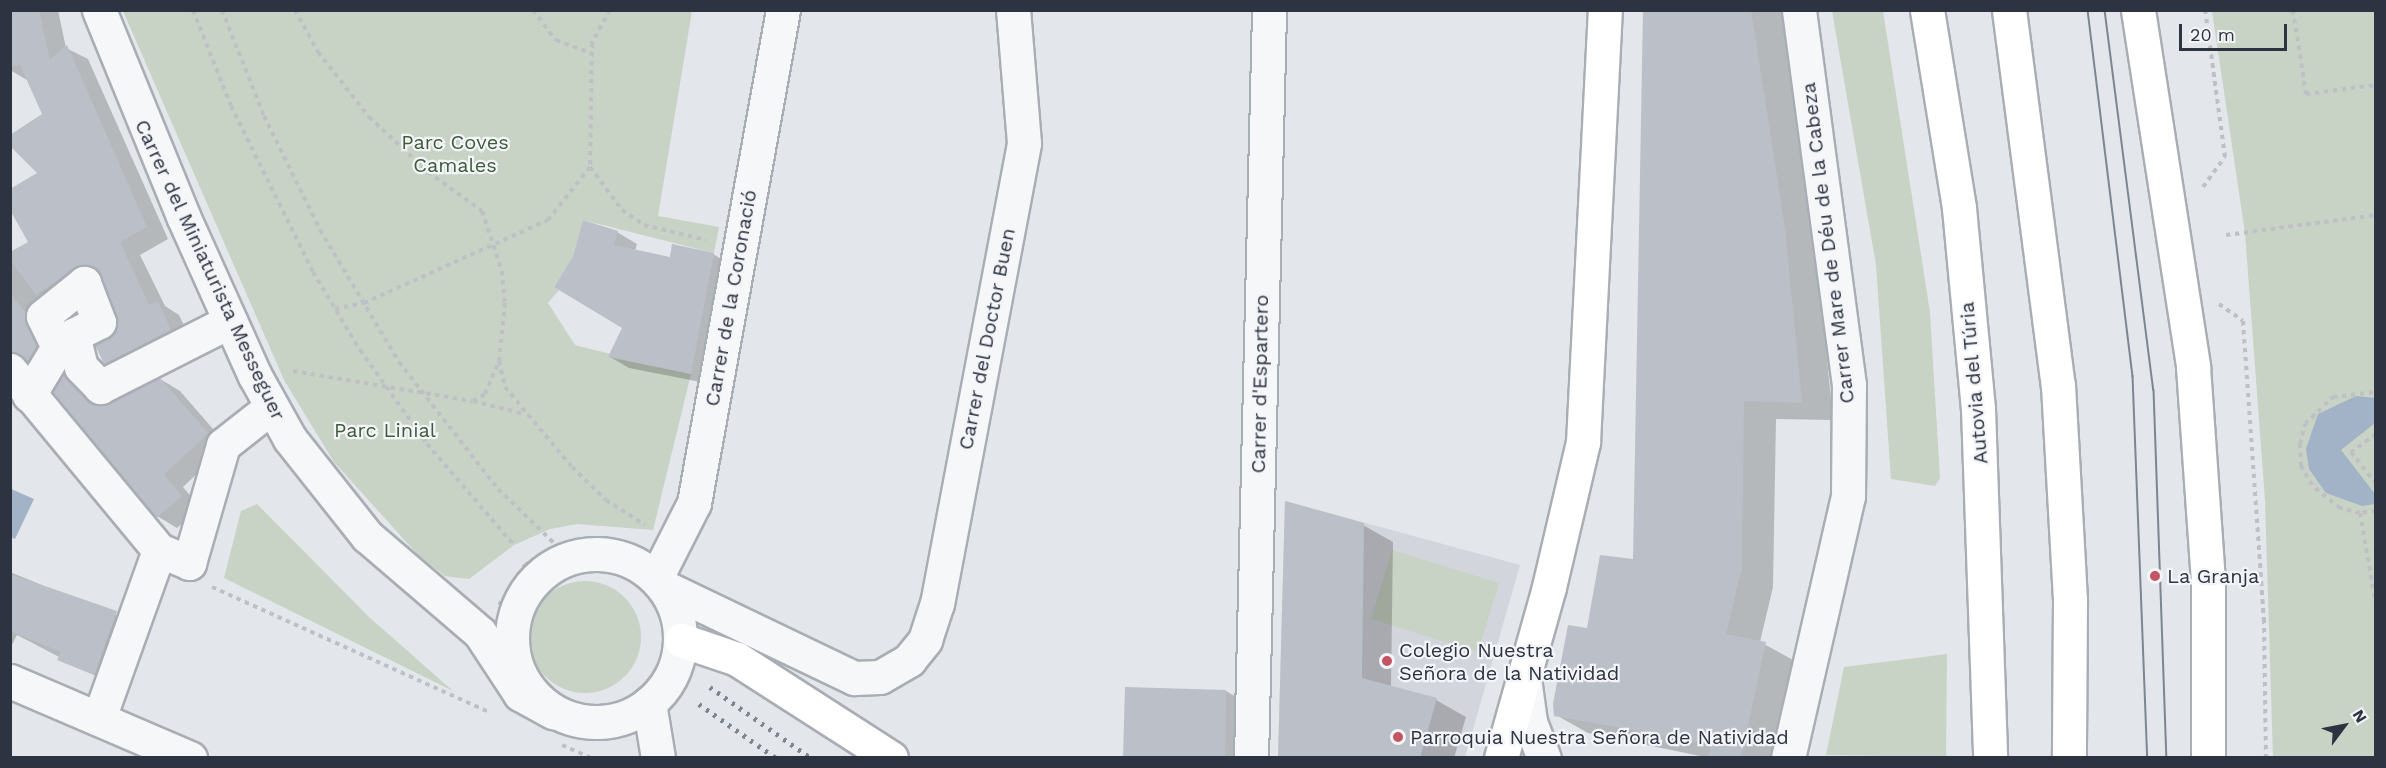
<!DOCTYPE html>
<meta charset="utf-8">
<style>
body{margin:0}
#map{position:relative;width:2386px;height:768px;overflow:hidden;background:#e3e6ea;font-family:"Work Sans",sans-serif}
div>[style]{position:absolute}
.built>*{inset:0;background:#d2d5dc}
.green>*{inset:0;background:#c8d3c5}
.round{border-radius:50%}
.water>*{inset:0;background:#a2b2c7}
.shadow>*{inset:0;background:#0003}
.building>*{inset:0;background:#bbbfc7}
.path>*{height:4px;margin-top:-2px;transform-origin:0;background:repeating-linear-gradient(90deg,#bec0c5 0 4.5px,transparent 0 9px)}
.roads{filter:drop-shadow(2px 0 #a9adb4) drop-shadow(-2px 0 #a9adb4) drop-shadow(0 2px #a9adb4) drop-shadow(0 -2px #a9adb4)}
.street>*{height:33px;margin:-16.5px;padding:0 16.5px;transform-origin:16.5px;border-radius:16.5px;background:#f6f7f9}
.street>.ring{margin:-16.5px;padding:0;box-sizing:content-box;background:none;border:33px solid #f6f7f9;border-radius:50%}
.secondary>*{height:33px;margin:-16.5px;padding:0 16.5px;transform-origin:16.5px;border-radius:16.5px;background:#fff}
.highway>*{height:33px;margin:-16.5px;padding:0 16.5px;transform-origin:16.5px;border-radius:16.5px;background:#fff}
.tram>*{height:1.5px;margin:-0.75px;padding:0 0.75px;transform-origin:0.75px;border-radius:0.75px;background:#7e8592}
.rail>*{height:4.5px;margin-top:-2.25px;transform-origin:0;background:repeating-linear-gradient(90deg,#7e8592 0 3px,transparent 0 9px)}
.dots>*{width:16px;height:16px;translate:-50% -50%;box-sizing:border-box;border:3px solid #f3f5f8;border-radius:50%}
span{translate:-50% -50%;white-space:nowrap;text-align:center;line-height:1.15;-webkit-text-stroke:4.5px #f3f5f8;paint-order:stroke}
.park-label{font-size:20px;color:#405b3b}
.street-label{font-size:20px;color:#2d3341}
.poi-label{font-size:20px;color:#2d3341}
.left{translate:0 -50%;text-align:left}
.frame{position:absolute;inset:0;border:12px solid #2d3341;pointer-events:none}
.north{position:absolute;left:2314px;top:696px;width:60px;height:60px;-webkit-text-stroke:4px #f3f5f8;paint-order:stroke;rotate:58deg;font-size:16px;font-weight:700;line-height:24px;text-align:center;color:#2d3341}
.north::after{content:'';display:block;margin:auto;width:21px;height:27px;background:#2d3341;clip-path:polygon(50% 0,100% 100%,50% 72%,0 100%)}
.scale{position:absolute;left:2179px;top:24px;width:108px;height:27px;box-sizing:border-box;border:3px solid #2d3341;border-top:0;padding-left:8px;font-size:18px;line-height:21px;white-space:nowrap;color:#2d3341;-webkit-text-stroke:4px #f3f5f8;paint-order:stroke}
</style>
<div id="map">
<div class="built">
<div style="clip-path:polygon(1285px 501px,1520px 565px,1465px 757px,1278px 758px)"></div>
</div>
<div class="green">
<div style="clip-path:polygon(123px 11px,692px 11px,658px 216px,719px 227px,714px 253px,583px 220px,573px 256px,554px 287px,559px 290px,548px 303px,575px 345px,691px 374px,653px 530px,577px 524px,550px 529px,514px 545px,469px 579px,445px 576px,419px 556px,334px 462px,284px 380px)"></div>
<div style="clip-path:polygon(1832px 11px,1883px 11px,1930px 312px,1940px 478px,1935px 486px,1891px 479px,1876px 265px)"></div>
<div style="clip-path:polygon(2212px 11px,2375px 11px,2375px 757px,2273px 757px,2265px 500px,2245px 233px)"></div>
<div style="clip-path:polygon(257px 504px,369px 617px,453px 691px,224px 578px,241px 511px)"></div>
<div style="clip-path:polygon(1392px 550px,1499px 583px,1478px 652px,1371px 619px)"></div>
<div class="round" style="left:529px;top:581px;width:112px;height:112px"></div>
<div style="clip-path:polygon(1947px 654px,1946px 757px,1826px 755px,1844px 667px)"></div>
</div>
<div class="water">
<div style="clip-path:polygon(2356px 396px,2375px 398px,2375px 423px,2341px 450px,2375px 494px,2375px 504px,2362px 506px,2326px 493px,2309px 469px,2306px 449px,2318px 414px)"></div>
<div style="clip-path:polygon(11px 489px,34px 499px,15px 539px,11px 537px)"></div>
</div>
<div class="shadow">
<div style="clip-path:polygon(10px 10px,58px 10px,66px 48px,88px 59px,168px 239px,140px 255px,165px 306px,179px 315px,192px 342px,126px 375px,105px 363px,119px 324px,102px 280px,41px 318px,57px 359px,26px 365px,10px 356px,10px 254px,30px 242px,44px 114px,27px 80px,10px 70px)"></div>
<div style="clip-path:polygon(1644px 10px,1781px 10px,1816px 247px,1833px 420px,1776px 419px,1773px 587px,1760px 642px,1797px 662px,1777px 758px,1710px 758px,1588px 733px,1556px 715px,1588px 630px,1635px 561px)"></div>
<div style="clip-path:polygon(617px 232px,637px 244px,635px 251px,671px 259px,713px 254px,733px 266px,711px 384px,629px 368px,610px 357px,624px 327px,556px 286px)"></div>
<div style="clip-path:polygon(64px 376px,103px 405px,160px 379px,180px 391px,227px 445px,183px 487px,201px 508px,177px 528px,157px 516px)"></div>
<div style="clip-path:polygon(1363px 525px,1393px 542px,1391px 687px,1436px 700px,1466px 717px,1454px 758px,1279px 758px)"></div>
<div style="clip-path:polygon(10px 572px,137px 624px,115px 686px,17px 635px,10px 649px)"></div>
<div style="clip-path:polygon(1226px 691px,1246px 703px,1244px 758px,1124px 758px)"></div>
</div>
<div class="building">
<div style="clip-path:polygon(10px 10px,39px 10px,50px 60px,67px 45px,147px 227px,120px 242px,149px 305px,158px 301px,171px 330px,104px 364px,95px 345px,114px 333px,118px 324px,97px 269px,80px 265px,36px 295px,10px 260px,10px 252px,28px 242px,10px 210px,10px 189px,37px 173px,10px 146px,10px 135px,42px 114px,20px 65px,10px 67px)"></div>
<div style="clip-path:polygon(1643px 10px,1751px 10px,1785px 228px,1802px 403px,1744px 401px,1742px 568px,1726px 634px,1766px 642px,1741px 758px,1708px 758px,1711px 744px,1554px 716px,1553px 704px,1568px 625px,1587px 628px,1600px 555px,1633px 559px)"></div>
<div style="clip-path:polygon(583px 220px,618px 231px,614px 245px,670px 257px,672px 244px,714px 253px,691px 374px,608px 357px,622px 328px,554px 287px,573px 256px)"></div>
<div style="clip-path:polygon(10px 293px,25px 312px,37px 346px,27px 362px,10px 352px)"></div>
<div style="clip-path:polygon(64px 374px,98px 405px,160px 378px,208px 433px,164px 475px,182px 496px,156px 518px,53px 392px)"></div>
<div style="clip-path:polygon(1285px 501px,1364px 523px,1362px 678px,1437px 698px,1420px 758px,1278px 758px)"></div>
<div style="clip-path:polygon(10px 574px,117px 611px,94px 675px,57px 660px,61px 652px,10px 631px)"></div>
<div style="clip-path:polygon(1125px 687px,1226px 690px,1225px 758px,1123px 758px)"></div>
</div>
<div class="path">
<div style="left:193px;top:10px;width:103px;rotate:68.4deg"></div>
<div style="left:231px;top:106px;width:185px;rotate:63.7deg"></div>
<div style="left:313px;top:272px;width:91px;rotate:58.9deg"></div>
<div style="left:360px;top:350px;width:115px;rotate:54.5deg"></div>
<div style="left:427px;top:444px;width:133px;rotate:49.3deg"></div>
<div style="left:222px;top:10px;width:114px;rotate:68.4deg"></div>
<div style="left:264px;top:116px;width:127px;rotate:63.8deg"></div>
<div style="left:320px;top:230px;width:154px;rotate:59.1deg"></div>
<div style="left:399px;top:362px;width:161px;rotate:52.1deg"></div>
<div style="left:498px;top:489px;width:83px;rotate:44deg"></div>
<div style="left:295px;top:10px;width:48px;rotate:61.3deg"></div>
<div style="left:318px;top:52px;width:83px;rotate:51.9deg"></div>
<div style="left:369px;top:117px;width:81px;rotate:43deg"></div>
<div style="left:428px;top:172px;width:67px;rotate:35.8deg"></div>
<div style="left:482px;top:211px;width:63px;rotate:71.6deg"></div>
<div style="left:502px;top:271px;width:32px;rotate:85deg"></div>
<div style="left:505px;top:303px;width:58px;rotate:95.9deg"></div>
<div style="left:499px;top:361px;width:27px;rotate:77deg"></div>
<div style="left:505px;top:387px;width:104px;rotate:50.1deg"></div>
<div style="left:572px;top:467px;width:47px;rotate:44.1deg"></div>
<div style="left:606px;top:500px;width:46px;rotate:32.7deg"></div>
<div style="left:533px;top:10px;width:38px;rotate:53deg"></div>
<div style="left:556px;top:40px;width:39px;rotate:21deg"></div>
<div style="left:610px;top:10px;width:38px;rotate:119deg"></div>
<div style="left:592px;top:43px;width:124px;rotate:90.9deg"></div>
<div style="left:590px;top:167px;width:54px;rotate:53.3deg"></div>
<div style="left:622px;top:210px;width:27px;rotate:34deg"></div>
<div style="left:644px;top:225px;width:64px;rotate:13.6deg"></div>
<div style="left:2293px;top:10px;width:85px;rotate:81.2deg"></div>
<div style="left:2306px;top:94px;width:71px;rotate:-7.3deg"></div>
<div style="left:2203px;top:187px;width:37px;rotate:-54deg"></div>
<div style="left:2225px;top:157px;width:148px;rotate:-97.7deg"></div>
<div style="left:2226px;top:235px;width:151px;rotate:-7.6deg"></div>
<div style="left:2219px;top:304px;width:29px;rotate:35deg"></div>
<div style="left:2243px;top:321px;width:299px;rotate:86deg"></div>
<div style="left:2264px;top:619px;width:139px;rotate:89.2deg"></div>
<div style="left:335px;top:309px;width:30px;rotate:-12deg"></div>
<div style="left:364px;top:303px;width:202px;rotate:-24.3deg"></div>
<div style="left:548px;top:220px;width:68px;rotate:-51.6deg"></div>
<div style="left:293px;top:371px;width:182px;rotate:9.5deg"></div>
<div style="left:473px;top:401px;width:14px;rotate:-30deg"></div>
<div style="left:485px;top:394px;width:33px;rotate:-67deg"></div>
<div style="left:473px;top:401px;width:53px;rotate:14.3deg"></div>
<div style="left:2376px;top:434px;width:31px;rotate:144deg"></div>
<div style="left:2351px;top:452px;width:41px;rotate:52deg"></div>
<div style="left:2376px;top:511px;width:16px;rotate:173deg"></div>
<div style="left:2360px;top:513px;width:94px;rotate:80.2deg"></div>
<div style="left:2360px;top:513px;width:21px;rotate:-166deg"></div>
<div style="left:2340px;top:508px;width:36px;rotate:-141deg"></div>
<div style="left:2312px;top:485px;width:22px;rotate:-120deg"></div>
<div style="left:2301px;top:466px;width:22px;rotate:-93deg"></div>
<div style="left:2300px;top:444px;width:21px;rotate:-76deg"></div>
<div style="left:2305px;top:424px;width:39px;rotate:-44deg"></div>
<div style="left:2333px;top:397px;width:43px;rotate:-6.6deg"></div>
<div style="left:212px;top:587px;width:302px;rotate:24.3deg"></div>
<div style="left:499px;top:605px;width:48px;rotate:-57deg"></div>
<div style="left:525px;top:565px;width:38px;rotate:-29deg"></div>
<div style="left:558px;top:547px;width:51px;rotate:-3.4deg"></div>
<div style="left:609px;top:544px;width:23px;rotate:20deg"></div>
<div style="left:562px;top:745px;width:32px;rotate:24deg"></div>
</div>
<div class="roads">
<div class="street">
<div style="left:99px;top:10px;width:222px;rotate:67.8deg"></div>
<div style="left:183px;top:216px;width:175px;rotate:65.8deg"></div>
<div style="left:255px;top:376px;width:72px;rotate:60.9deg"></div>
<div style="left:290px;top:439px;width:124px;rotate:51.6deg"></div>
<div style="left:367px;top:536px;width:149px;rotate:40.6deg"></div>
<div style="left:480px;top:633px;width:73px;rotate:56.7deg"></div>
<div style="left:520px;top:694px;width:38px;rotate:29deg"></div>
<div style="left:10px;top:370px;width:234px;rotate:50.4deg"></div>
<div style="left:159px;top:550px;width:33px;rotate:23deg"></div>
<div style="left:189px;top:563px;width:123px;rotate:-73.9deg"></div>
<div style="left:223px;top:445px;width:60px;rotate:-38.2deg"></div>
<div style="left:29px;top:395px;width:56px;rotate:-58.9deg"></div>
<div style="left:58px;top:347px;width:34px;rotate:-116deg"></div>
<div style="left:43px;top:316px;width:53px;rotate:-38.8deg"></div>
<div style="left:84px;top:283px;width:42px;rotate:69deg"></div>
<div style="left:99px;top:322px;width:29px;rotate:153deg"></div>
<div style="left:73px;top:335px;width:33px;rotate:76deg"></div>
<div style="left:81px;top:367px;width:28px;rotate:46deg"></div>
<div style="left:100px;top:387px;width:146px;rotate:-26.9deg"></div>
<div class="ring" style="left:512px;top:554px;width:135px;height:135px"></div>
<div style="left:656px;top:578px;width:84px;rotate:-63.1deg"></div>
<div style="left:694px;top:503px;width:501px;rotate:-79.77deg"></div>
<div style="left:664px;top:587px;width:211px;rotate:25.6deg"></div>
<div style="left:854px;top:678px;width:26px;rotate:-2deg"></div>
<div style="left:880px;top:677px;width:34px;rotate:-30deg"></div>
<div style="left:909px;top:660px;width:26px;rotate:-51deg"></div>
<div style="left:925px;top:640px;width:38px;rotate:-72deg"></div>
<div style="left:937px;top:604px;width:469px;rotate:-79.3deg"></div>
<div style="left:1024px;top:143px;width:133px;rotate:-94.7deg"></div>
<div style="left:1524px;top:678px;width:44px;rotate:82.2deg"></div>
<div style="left:1530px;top:722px;width:39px;rotate:69deg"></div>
<div style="left:10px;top:681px;width:196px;rotate:23.2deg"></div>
<div style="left:649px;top:703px;width:56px;rotate:80.7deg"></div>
<div style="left:99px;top:718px;width:178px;rotate:-70.3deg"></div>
<div style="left:1251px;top:758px;width:748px;rotate:-88.62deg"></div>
<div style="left:1788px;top:758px;width:269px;rotate:-77.1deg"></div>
<div style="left:1848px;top:496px;width:111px;rotate:-89.5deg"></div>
<div style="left:1849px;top:385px;width:378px;rotate:-97.6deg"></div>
</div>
<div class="secondary">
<div style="left:2138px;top:10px;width:361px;rotate:81.2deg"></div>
<div style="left:2193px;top:367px;width:216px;rotate:86deg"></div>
<div style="left:2208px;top:582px;width:176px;rotate:90deg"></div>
<div style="left:681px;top:640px;width:59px;rotate:18.7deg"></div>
<div style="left:737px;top:659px;width:183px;rotate:32.7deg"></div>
<div style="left:1501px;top:758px;width:178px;rotate:-74.3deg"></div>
<div style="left:1549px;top:587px;width:149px;rotate:-76.8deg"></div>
<div style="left:1583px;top:442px;width:433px;rotate:-87.1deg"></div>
</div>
<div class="highway">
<div style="left:1927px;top:10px;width:201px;rotate:80.8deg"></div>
<div style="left:1959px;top:208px;width:202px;rotate:84.6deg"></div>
<div style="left:1978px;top:409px;width:349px;rotate:88deg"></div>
<div style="left:2009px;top:10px;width:378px;rotate:82.6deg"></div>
<div style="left:2058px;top:385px;width:217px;rotate:86.8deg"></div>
<div style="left:2070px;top:602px;width:156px;rotate:90.4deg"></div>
</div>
</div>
<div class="tram">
<div style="left:2088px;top:10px;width:369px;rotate:83deg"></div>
<div style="left:2133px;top:376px;width:382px;rotate:87.8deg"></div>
<div style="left:2105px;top:10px;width:383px;rotate:82.7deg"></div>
<div style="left:2154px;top:390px;width:368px;rotate:88deg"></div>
</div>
<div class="rail">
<div style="left:710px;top:687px;width:123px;rotate:35.1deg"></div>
<div style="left:699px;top:704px;width:94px;rotate:35deg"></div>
</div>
<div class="dots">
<div style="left:2155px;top:576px;background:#c35562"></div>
<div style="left:1387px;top:661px;background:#c35562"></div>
<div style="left:1398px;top:737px;background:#c35562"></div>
</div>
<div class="park-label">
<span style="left:455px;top:154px">Parc Coves<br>Camales</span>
<span style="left:385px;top:430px">Parc Linial</span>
</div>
<div class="street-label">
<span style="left:1828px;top:243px;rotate:-97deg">Carrer Mare de Déu de la Cabeza</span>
<span style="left:210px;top:270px;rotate:65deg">Carrer del Miniaturista Messeguer</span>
<span style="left:731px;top:298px;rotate:-80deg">Carrer de la Coronació</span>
<span style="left:987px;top:339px;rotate:-79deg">Carrer del Doctor Buen</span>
<span style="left:1974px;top:383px;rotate:-95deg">Autovia del Túria</span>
<span style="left:1260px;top:384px;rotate:-89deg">Carrer d'Espartero</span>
</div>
<div class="poi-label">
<span class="left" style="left:2167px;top:576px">La Granja</span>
<span class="left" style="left:1399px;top:662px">Colegio Nuestra<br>Señora de la Natividad</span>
<span class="left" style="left:1410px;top:737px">Parroquia Nuestra Señora de Natividad</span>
</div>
<div class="frame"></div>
<div class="north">N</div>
<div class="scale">20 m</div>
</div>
